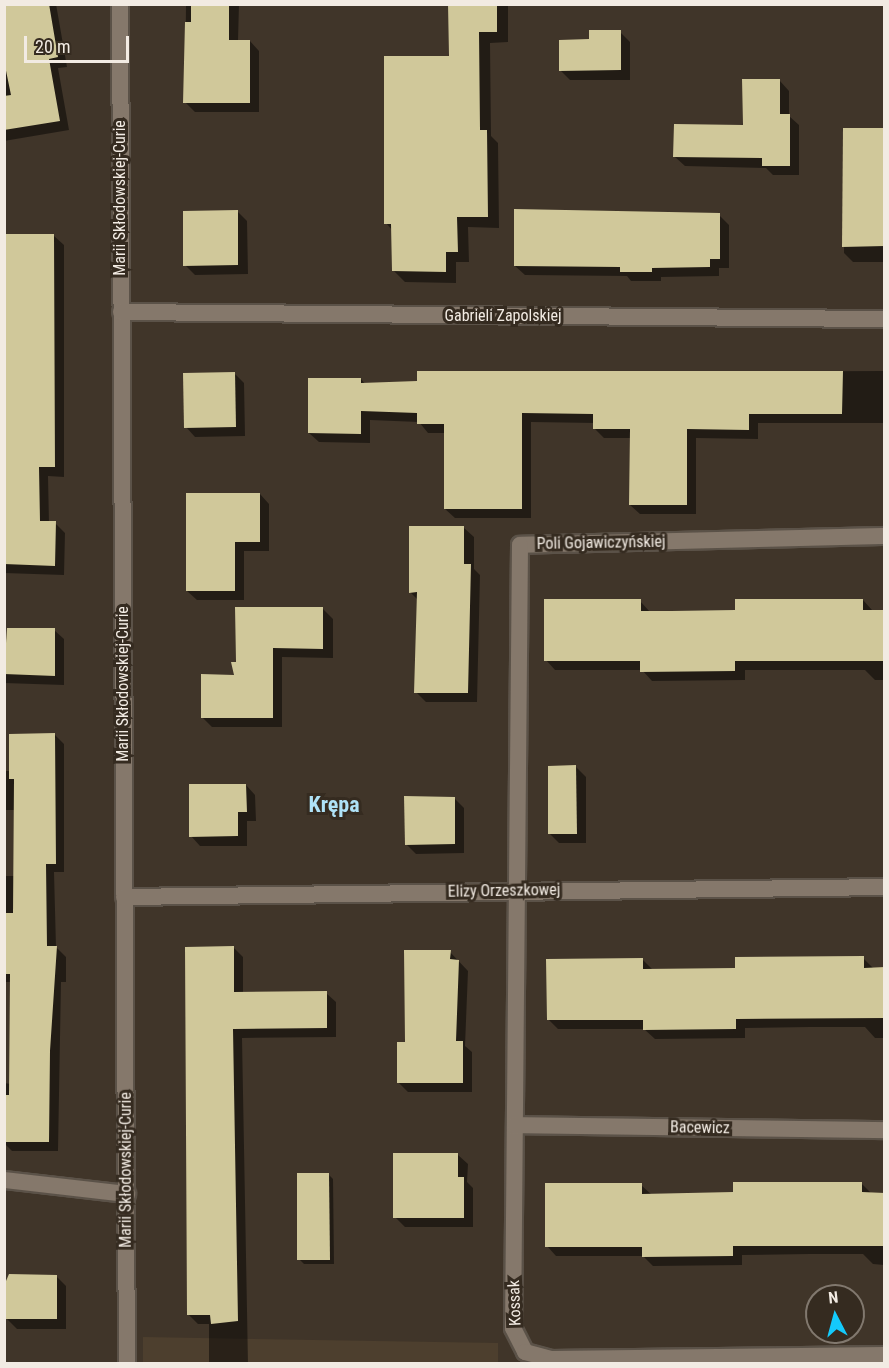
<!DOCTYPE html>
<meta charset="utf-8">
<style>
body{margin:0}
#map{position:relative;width:889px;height:1368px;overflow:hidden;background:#403529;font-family:"Roboto Condensed",sans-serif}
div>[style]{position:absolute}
.built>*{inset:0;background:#4d3f2e}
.shadow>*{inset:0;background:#0007}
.building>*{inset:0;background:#d0c89a}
.roads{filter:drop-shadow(2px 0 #5b5248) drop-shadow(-2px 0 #5b5248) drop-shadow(0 2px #5b5248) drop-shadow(0 -2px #5b5248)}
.minor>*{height:16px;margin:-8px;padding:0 8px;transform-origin:8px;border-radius:8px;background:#85786b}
span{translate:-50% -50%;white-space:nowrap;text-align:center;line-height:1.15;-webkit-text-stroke:6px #352b20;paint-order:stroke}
.street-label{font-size:16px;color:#f2ebe3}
.district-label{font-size:22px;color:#afe2f7;font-weight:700}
.frame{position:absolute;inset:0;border:6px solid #f2ebe3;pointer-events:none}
.north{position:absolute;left:805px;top:1284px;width:60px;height:60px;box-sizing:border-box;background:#352b20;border:2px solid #81786e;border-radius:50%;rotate:354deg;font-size:16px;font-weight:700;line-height:24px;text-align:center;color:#f2ebe3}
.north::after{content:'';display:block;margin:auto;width:21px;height:27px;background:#14cafb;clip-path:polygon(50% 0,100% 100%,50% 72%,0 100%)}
.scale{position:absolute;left:24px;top:36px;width:105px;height:27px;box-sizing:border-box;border:3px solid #f2ebe3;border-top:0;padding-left:8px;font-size:18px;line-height:21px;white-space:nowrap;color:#f2ebe3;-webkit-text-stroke:4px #352b20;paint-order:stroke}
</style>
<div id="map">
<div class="built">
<div style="clip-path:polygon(143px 1337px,498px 1343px,498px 1363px,143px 1363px)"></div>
</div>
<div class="shadow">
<div style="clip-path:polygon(4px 4px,56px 4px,67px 67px,58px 68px,69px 130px,4px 141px)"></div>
<div style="clip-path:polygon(186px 4px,239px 4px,238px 41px,250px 41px,259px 51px,259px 112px,195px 112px,185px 102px)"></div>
<div style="clip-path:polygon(450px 4px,508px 5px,508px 42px,490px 43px,491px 136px,498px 143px,499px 228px,468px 227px,469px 262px,456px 262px,456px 283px,405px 282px,393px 270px,393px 231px,386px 223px,450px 57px)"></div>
<div style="clip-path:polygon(620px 32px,630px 42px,630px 80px,570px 80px,560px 70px,591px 40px)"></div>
<div style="clip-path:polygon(780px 81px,789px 91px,789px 116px,799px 125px,799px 175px,773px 175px,766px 168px,685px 166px,675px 157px,744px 126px)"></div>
<div style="clip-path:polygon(844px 129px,884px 130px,884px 262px,853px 262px,844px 253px)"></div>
<div style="clip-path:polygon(238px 212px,247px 221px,248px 274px,195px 275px,185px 265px)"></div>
<div style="clip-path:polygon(719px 215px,729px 225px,729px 268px,719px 268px,719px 276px,661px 277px,661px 281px,631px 281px,627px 276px,525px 275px,515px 266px)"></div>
<div style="clip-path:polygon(54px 236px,64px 245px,64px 477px,48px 476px,49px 523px,55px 523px,65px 533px,64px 575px,4px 573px,4px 354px)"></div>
<div style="clip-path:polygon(884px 371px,884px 423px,758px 423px,758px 439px,696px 438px,696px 514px,640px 514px,630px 505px,631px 438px,604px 438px,594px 428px,595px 423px,531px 422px,531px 518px,455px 518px,445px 509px,445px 433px,428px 433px,419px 422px,370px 420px,370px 443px,319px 442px,309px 433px,361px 379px,366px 385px,419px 383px,419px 373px)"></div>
<div style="clip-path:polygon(234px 373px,244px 383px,245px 436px,195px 437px,186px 427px)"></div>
<div style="clip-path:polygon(260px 494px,269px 504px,269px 551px,244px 551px,244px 600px,197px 600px,187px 591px)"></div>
<div style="clip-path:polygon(464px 528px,474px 537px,474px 569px,480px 575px,477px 702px,426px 702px,416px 692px,418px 600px,410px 592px)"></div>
<div style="clip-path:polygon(863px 600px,872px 610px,884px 612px,884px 680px,875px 680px,865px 670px,745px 670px,745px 680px,652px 681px,642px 670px,555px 670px,546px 660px,640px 601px,650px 612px,737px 612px)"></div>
<div style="clip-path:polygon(323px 609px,333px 619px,333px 658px,282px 657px,282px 727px,212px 727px,202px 717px,236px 676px,237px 663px)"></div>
<div style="clip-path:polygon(54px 630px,64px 639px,64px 685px,4px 683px,4px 642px)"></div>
<div style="clip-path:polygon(55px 735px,64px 744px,64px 872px,54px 872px,56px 947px,66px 957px,66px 982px,61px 982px,58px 1151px,12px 1151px,4px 1143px,4px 1083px,11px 1084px,11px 982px,4px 982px,4px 876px,15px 876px,15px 810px,4px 810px,4px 771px,10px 771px)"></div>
<div style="clip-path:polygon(576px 767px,586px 777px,586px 843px,559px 843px,549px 833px)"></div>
<div style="clip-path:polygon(246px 785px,255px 795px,256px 821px,247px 821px,247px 846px,200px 846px,191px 836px)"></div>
<div style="clip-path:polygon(454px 798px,464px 808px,464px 853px,416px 854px,406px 844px)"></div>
<div style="clip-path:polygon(233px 947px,243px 957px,243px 993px,326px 993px,336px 1002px,336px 1037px,242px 1038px,248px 1364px,209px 1364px,209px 1324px,198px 1324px,188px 1314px)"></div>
<div style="clip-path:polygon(450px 952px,468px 971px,465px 1046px,472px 1052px,472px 1092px,408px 1092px,398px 1082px,407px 1043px)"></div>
<div style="clip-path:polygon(863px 958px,873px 968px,884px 969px,884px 1038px,875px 1038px,865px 1027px,810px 1027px,745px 1028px,745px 1038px,655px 1039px,644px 1029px,558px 1029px,548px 1019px,642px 959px,652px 969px,737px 969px)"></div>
<div style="clip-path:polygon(458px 1155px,468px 1164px,467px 1182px,473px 1188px,473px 1227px,405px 1227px,395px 1217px)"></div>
<div style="clip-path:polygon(328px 1174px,333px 1179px,334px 1264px,304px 1264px,299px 1259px)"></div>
<div style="clip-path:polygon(861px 1183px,871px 1193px,884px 1194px,884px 1265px,873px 1264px,863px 1254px,810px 1254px,742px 1255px,742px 1265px,653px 1266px,643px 1256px,556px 1256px,547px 1246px,641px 1185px,652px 1195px,735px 1194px)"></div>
<div style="clip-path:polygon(56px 1276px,66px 1286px,66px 1329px,17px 1329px,7px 1319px)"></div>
</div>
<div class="building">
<div style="clip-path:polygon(4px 4px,49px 4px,58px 57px,49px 59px,60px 121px,4px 130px,4px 96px,11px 95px,4px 61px)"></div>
<div style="clip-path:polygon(191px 4px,229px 4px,229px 40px,250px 40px,250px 103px,183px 103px,185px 22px,191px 22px)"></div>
<div style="clip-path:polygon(448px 4px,497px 4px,497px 32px,479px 32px,480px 130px,487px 130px,488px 217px,457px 217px,458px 252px,446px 252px,446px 272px,392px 271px,391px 224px,384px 224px,384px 56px,449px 56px)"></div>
<div style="clip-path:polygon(589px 30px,621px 30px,621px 70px,559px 71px,559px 40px,589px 39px)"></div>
<div style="clip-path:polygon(742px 79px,780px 79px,780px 114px,790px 114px,790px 166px,762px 166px,762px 158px,673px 157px,674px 124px,743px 125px)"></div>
<div style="clip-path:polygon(843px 128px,884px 128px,885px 246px,842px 247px)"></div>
<div style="clip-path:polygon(514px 209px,720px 213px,720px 259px,710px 259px,710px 267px,652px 268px,652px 272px,620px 272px,620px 267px,514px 266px)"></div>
<div style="clip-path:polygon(238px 210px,238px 265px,183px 266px,183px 211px)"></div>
<div style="clip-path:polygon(5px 234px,54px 234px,55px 467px,39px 467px,40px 521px,56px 521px,55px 566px,4px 564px)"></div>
<div style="clip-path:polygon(417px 371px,843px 371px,842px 414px,749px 414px,749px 430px,687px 429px,687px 505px,629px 505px,630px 429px,593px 429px,593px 414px,522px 413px,522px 509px,444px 509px,444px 424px,417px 424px,417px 413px,361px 411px,361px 434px,308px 433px,308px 378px,361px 378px,361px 383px,417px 381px)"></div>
<div style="clip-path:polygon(235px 372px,236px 427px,184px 428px,183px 373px)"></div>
<div style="clip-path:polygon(186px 493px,260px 493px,260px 542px,235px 542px,235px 591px,186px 591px)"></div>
<div style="clip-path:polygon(409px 526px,464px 526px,464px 564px,471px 564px,468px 693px,414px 693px,417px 592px,409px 593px)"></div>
<div style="clip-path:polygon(544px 599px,641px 599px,641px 611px,671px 611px,735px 610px,735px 599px,863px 599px,863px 610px,885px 610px,885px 661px,735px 661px,735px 671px,640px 672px,640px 661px,544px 661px)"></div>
<div style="clip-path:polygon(235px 607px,323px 607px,323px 649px,273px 648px,273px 718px,201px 718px,201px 674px,234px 675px,231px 662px,236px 662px)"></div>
<div style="clip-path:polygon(7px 628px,55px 628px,55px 676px,4px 674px)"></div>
<div style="clip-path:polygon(55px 733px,56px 864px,46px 864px,47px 946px,57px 946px,50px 1051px,49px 1142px,4px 1142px,4px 1095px,9px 1095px,10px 974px,4px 974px,4px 913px,13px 913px,14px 779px,9px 779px,9px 734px)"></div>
<div style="clip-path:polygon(576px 765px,577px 834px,548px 834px,548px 766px)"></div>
<div style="clip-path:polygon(189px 784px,246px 784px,247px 812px,238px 812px,238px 836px,189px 837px)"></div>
<div style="clip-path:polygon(404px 796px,455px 797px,455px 844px,405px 845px)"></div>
<div style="clip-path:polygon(234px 946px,234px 992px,327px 991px,327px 1028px,233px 1029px,238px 1321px,211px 1324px,210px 1315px,187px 1315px,185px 947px)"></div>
<div style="clip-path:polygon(404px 950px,451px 950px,450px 959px,459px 960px,456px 1041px,463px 1041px,463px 1083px,397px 1083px,397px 1042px,405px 1042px)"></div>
<div style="clip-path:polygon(864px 956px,864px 968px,885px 967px,885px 1018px,736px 1019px,736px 1029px,643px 1030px,643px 1020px,547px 1020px,546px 959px,643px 958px,643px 969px,735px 968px,735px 957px)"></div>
<div style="clip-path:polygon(393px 1153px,458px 1153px,458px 1177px,464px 1177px,464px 1218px,393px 1218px)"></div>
<div style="clip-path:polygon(297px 1173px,329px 1173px,330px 1260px,297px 1260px)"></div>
<div style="clip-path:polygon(733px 1182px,862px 1182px,862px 1192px,885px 1193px,885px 1246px,733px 1246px,733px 1256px,642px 1257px,642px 1247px,545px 1247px,545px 1183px,642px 1183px,642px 1194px,733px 1192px)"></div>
<div style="clip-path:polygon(9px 1274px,57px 1275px,57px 1319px,5px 1319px,6px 1281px)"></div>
</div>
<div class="roads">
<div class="minor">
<div style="left:120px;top:4px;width:1360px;rotate:89.71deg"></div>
<div style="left:121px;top:312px;width:763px;rotate:0.53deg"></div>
<div style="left:884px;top:536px;width:364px;rotate:178.6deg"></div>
<div style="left:520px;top:545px;width:783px;rotate:90.51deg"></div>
<div style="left:513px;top:1328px;width:27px;rotate:63deg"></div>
<div style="left:525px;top:1352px;width:27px;rotate:15deg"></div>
<div style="left:551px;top:1359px;width:333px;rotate:-0.7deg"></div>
<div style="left:124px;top:897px;width:760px;rotate:-0.75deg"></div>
<div style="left:515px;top:1125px;width:369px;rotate:0.8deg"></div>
<div style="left:4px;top:1180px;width:124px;rotate:6.5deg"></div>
</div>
</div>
<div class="street-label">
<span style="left:120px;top:198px;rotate:-90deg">Marii Skłodowskiej-Curie</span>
<span style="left:503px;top:316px">Gabrieli Zapolskiej</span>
<span style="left:601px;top:543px;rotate:-1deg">Poli Gojawiczyńskiej</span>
<span style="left:123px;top:684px;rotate:-90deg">Marii Skłodowskiej-Curie</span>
<span style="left:504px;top:891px;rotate:-1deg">Elizy Orzeszkowej</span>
<span style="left:700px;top:1128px;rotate:1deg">Bacewicz</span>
<span style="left:126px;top:1170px;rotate:-90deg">Marii Skłodowskiej-Curie</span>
<span style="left:515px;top:1303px;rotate:-92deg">Kossak</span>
</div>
<div class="district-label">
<span style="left:334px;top:805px">Krępa</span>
</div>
<div class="frame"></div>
<div class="north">N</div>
<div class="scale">20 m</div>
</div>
